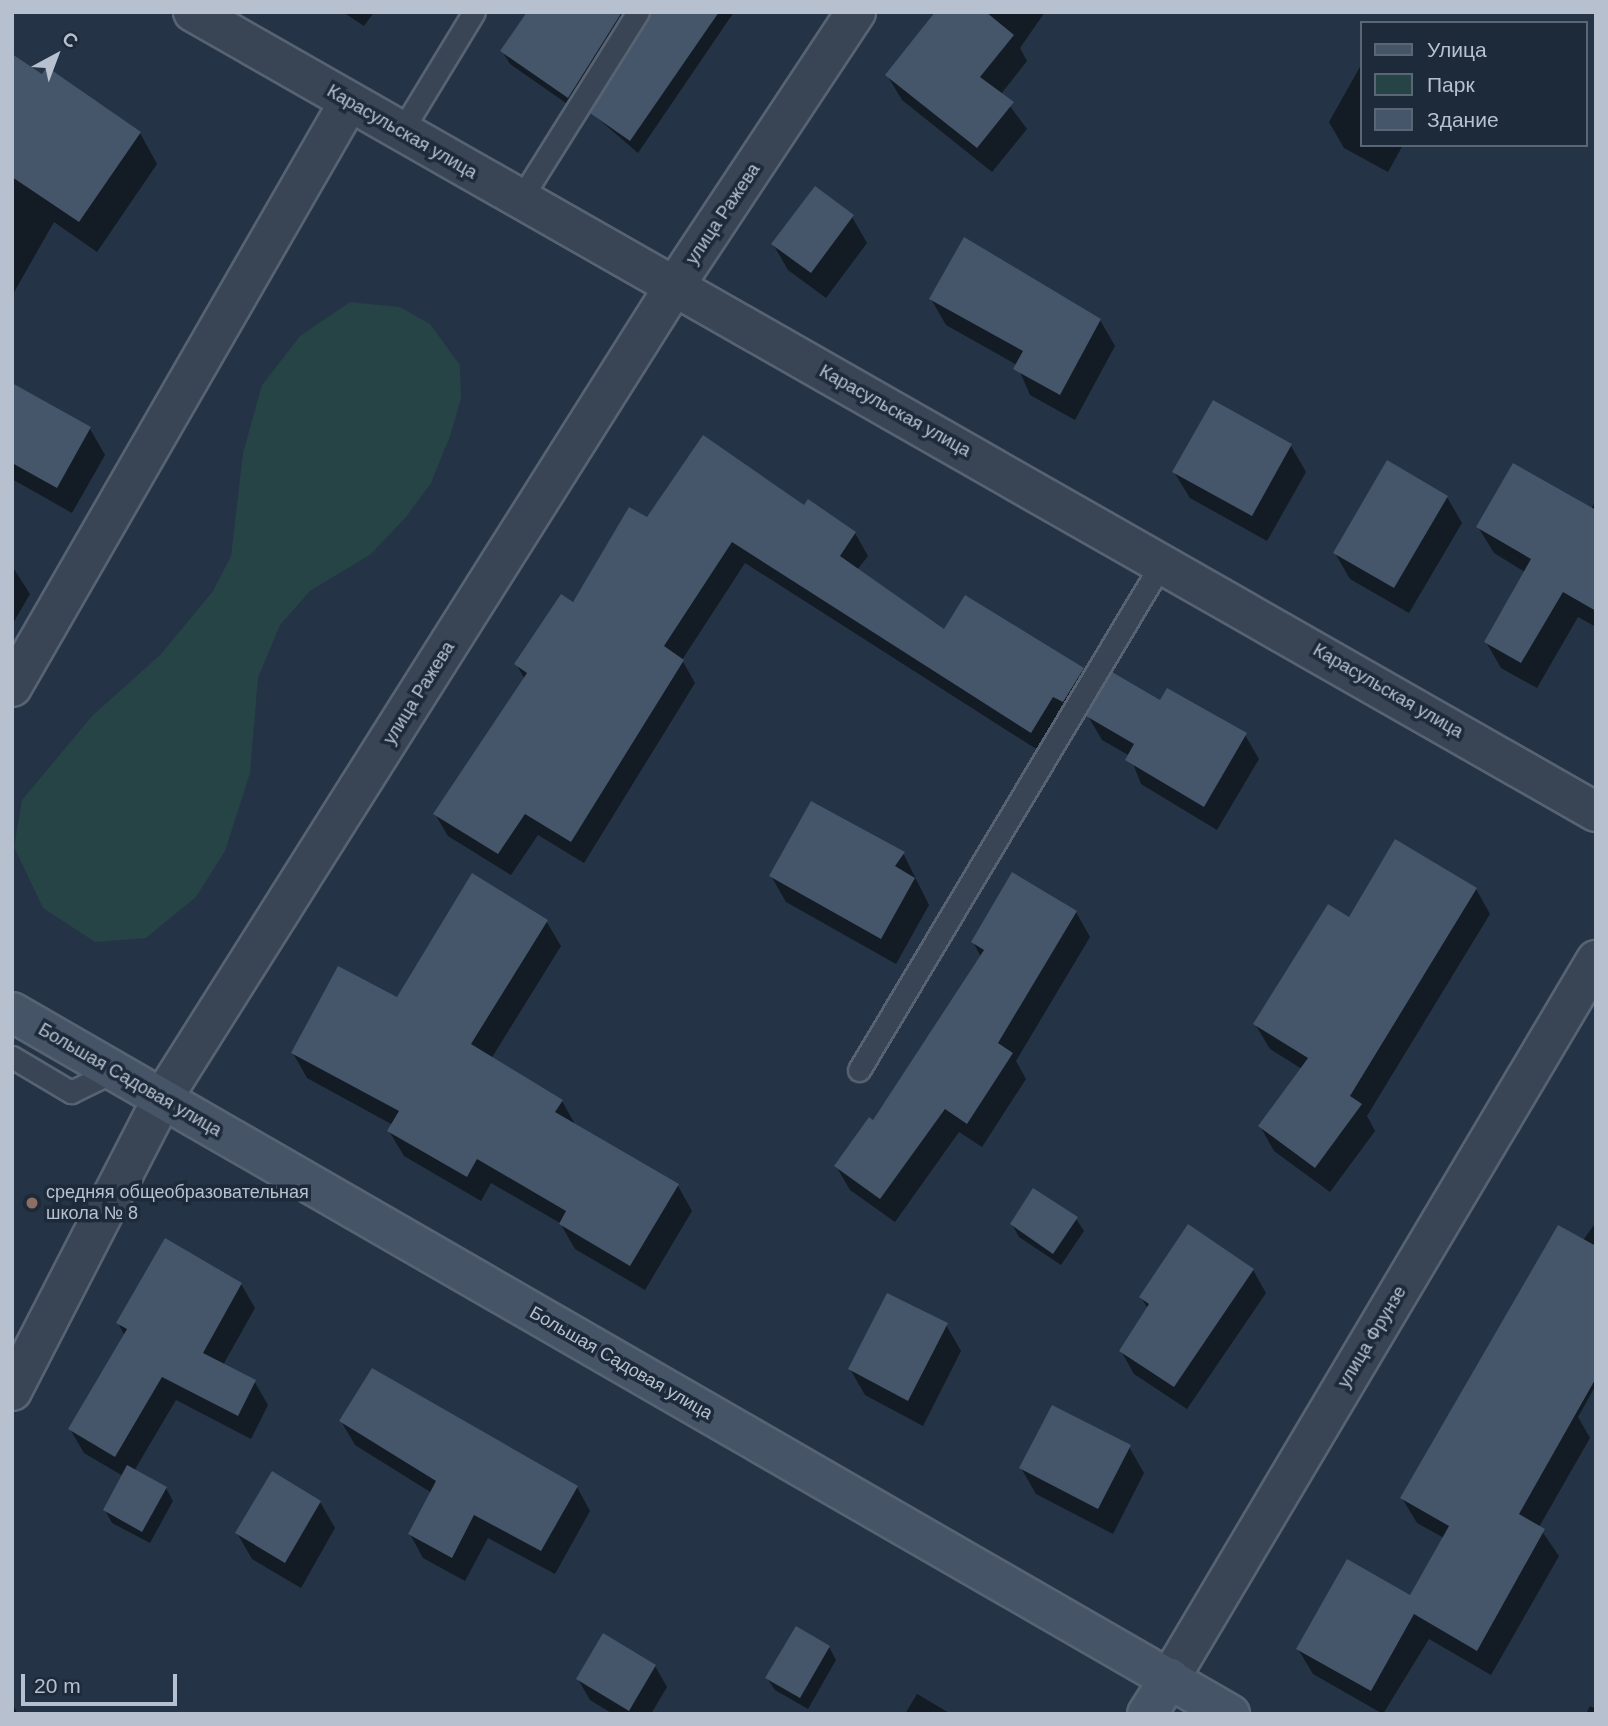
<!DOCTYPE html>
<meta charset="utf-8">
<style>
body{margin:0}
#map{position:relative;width:1608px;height:1726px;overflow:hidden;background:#243345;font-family:Helvetica,sans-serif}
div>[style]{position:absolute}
.green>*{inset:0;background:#264346}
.shadow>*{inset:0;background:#0007}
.building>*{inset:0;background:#45556a}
.roads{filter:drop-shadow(2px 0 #576372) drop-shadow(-2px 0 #576372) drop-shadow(0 2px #576372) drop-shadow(0 -2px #576372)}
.lane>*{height:21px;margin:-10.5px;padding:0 10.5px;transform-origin:10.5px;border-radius:10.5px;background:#394554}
.street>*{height:38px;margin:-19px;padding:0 19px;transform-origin:19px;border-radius:19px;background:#394554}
.secondary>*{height:38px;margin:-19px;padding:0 19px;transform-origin:19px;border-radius:19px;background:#465468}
.dots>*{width:19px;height:19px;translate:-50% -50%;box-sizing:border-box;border:4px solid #1d2a3a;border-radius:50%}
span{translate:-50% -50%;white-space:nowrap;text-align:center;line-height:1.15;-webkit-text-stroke:7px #1d2a3a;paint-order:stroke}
.street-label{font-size:18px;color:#b6c0ce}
.poi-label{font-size:18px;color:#b6c0ce}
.left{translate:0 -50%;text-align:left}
.frame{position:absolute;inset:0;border:14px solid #b6c0ce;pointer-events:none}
.legend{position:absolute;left:1360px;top:21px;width:228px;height:126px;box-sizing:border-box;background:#1d2a3a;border:2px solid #5a6675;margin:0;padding:9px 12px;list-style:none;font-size:21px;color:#b6c0ce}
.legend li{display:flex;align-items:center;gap:14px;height:35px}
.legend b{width:35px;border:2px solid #5a6675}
.north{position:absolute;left:21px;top:21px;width:70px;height:70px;-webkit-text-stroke:5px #1d2a3a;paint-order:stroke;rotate:41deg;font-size:19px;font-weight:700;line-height:28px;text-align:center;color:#b6c0ce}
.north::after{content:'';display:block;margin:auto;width:24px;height:32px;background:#b6c0ce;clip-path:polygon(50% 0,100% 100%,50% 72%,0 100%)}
.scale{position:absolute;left:21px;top:1674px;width:156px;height:32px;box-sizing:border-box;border:4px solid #b6c0ce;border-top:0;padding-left:9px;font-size:21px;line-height:24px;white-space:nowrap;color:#b6c0ce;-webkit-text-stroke:5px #1d2a3a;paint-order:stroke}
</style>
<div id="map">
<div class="green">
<div style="clip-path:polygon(350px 302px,400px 307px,430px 324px,460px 365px,461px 399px,450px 436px,431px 483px,406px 517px,371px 554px,310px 591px,280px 625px,258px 678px,250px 773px,225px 851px,196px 897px,146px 938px,95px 942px,43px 908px,14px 847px,22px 800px,92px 716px,161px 654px,213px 591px,231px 556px,243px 453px,262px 385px,300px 336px)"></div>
</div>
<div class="shadow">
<div style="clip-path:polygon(343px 12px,374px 12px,364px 26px)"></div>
<div style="clip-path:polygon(529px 12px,734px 12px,638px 153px,594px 115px,650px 14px,634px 17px,576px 110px,510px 64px,502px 51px)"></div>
<div style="clip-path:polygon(935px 12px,1045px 12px,1020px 48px,1027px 61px,1001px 94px,1027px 129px,992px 172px,902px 100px,887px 75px)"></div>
<div style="clip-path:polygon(12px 56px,140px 133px,157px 164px,97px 252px,54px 222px,13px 294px)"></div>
<div style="clip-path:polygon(1361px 65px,1361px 145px,1403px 145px,1388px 172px,1344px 148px,1329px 122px)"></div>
<div style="clip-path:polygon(852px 217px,867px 243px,826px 298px,788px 270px,773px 244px)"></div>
<div style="clip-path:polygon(931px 299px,1100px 320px,1115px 346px,1075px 420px,1030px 395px,1017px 365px,946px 325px)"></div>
<div style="clip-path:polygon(12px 389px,90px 429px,105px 455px,72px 513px,12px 479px)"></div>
<div style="clip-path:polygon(1291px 446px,1306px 472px,1267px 541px,1190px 498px,1174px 472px)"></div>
<div style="clip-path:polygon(1447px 497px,1462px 523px,1409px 613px,1350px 579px,1335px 553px)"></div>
<div style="clip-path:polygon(1596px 500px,1596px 627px,1578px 617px,1537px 688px,1501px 668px,1486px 642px,1525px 572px,1494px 553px,1478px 527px,1591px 509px)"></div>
<div style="clip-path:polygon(804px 508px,855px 533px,868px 556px,857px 570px,945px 631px,1082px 669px,1095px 692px,1044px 754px,745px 563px,682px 660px,695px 683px,584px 863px,538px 835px,511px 875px,448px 836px,435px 814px,525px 679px,516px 664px,647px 520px)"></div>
<div style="clip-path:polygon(12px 566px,30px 594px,12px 625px)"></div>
<div style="clip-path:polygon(1161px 702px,1245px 735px,1259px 759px,1217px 830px,1141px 784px,1130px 756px,1102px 740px,1088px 716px)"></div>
<div style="clip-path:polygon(903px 853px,929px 905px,896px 964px,786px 902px,771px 876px)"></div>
<div style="clip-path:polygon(1476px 889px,1490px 914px,1367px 1116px,1375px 1131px,1330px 1192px,1274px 1151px,1260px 1126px,1302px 1069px,1270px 1049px,1255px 1024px,1350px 919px)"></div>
<div style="clip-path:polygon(1076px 912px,1090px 937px,1016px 1061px,1026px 1079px,982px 1147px,959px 1132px,895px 1222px,850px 1190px,836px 1166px,874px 1122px,981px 957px,973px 942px)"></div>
<div style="clip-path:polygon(546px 921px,561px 946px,491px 1059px,562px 1101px,576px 1126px,678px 1186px,692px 1211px,645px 1290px,575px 1249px,560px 1223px,491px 1183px,481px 1201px,404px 1156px,389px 1131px,393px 1125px,307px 1078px,293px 1053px)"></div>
<div style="clip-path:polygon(1076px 1219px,1084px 1231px,1061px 1265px,1019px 1237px,1012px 1224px)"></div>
<div style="clip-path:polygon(1596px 1222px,1596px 1385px,1578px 1417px,1590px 1438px,1539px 1527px,1559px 1556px,1491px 1675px,1429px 1639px,1383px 1714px,1313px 1674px,1298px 1649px,1411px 1597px,1444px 1538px,1417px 1523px,1402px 1498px)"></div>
<div style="clip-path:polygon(1253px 1270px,1266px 1293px,1187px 1409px,1134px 1374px,1121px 1351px,1148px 1309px,1141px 1297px)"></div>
<div style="clip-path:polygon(241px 1284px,255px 1308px,223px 1365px,254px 1381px,268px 1405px,251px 1439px,176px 1400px,134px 1471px,166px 1488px,173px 1501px,150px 1543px,112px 1523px,105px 1510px,123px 1476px,84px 1453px,70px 1429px,125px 1336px,118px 1323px)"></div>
<div style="clip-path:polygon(946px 1325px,961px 1351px,923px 1426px,865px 1395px,850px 1369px)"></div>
<div style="clip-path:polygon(341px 1421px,577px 1487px,590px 1511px,555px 1574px,488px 1538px,465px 1581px,423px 1558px,410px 1534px,432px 1493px,355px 1445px)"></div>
<div style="clip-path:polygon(1129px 1447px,1144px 1473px,1113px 1534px,1036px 1494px,1021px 1468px)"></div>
<div style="clip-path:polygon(320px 1502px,335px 1528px,301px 1588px,252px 1559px,237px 1533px)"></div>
<div style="clip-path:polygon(829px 1647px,836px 1660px,808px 1709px,775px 1690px,767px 1678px)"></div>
<div style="clip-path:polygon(655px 1666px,667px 1687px,651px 1714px,613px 1714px,590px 1700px,578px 1679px)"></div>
<div style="clip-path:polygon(917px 1694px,951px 1714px,905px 1714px)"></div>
<div style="clip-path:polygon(12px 1704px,18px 1714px,12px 1714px)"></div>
<div style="clip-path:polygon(1590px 1706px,1596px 1709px,1596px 1714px,1586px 1714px)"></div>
</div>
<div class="building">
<div style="clip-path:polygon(527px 12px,622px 12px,568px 98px,500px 51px)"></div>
<div style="clip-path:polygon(651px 12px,719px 12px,630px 141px,590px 113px)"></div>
<div style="clip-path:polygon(935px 12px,986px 12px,1014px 35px,980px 77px,1014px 102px,977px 148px,885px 75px)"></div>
<div style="clip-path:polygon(12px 54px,42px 74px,47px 67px,141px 132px,79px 222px,12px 177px)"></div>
<div style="clip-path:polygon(815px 186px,854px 215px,811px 273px,771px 244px)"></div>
<div style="clip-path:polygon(964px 237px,1101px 319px,1060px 395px,1013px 369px,1023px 351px,929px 299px)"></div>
<div style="clip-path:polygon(12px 383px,91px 427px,57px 488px,12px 463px)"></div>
<div style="clip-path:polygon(1213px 400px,1292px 444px,1252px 516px,1172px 472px)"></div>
<div style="clip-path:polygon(703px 435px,804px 505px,808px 499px,856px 532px,840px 556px,944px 629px,965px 595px,1084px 668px,1063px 702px,1053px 697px,1031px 733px,732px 542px,664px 646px,684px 660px,571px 842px,525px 814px,498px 854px,433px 814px,527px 673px,514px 664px,561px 594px,573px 602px,629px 507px,647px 517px)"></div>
<div style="clip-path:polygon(1387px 460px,1448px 496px,1394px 588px,1333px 553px)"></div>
<div style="clip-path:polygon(1513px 463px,1596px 510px,1596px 611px,1563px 592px,1521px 663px,1484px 642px,1531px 559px,1476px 527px)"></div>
<div style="clip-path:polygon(1112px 672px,1160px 700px,1167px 688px,1247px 733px,1204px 807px,1125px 760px,1134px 744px,1086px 716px)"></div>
<div style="clip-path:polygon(811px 801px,905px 852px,895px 866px,915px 878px,881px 939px,769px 876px)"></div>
<div style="clip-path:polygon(1395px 839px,1477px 888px,1350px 1096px,1362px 1104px,1315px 1168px,1258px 1126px,1308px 1058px,1253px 1024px,1328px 904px,1349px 917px)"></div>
<div style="clip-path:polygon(1012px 872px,1077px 911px,998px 1043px,1013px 1053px,967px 1124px,945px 1109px,880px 1199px,834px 1166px,869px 1117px,873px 1120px,984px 950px,971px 942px)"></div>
<div style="clip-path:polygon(472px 873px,548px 920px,471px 1044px,563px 1100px,555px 1112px,679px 1184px,630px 1266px,559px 1224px,566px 1211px,477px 1159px,467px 1177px,387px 1131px,399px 1111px,291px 1053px,338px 966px,397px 997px)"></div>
<div style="clip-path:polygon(1033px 1188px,1078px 1217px,1053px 1254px,1010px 1224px)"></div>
<div style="clip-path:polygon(1188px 1224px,1254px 1269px,1174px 1387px,1119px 1351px,1149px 1304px,1139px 1297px)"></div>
<div style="clip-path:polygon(1558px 1225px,1596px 1246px,1596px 1378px,1519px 1514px,1545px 1529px,1477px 1651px,1414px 1614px,1371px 1691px,1296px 1649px,1347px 1559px,1410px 1595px,1449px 1526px,1400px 1498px)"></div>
<div style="clip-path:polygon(165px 1238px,242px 1283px,203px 1353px,256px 1380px,238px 1416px,162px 1377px,115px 1457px,68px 1429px,127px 1329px,116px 1323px)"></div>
<div style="clip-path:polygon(887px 1293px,948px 1323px,908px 1401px,848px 1369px)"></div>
<div style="clip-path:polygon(372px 1368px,578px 1486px,541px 1551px,474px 1515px,452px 1558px,408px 1534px,436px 1481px,339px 1421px)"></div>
<div style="clip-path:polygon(1052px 1405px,1131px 1445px,1098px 1509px,1019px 1468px)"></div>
<div style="clip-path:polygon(127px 1465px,167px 1487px,142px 1532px,103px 1510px)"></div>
<div style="clip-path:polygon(272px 1471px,321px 1501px,285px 1563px,235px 1533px)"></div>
<div style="clip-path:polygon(796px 1626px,830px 1646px,800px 1698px,765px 1678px)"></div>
<div style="clip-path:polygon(603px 1633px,656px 1665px,629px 1711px,576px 1679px)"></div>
</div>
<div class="roads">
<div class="lane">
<div style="left:401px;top:132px;width:140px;rotate:-58.7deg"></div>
<div style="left:520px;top:200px;width:222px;rotate:-57.9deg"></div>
<div style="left:12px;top:1057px;width:69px;rotate:30.7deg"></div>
<div style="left:71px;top:1092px;width:48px;rotate:-26deg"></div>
<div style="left:859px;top:1070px;width:593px;rotate:-59.15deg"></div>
</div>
<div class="street">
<div style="left:193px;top:12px;width:1615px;rotate:29.69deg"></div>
<div style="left:12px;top:687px;width:675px;rotate:-60.06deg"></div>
<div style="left:12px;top:1391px;width:328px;rotate:-62.8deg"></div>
<div style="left:162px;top:1099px;width:960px;rotate:-57.77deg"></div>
<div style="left:674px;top:287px;width:330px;rotate:-56.5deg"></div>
<div style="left:1170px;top:1678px;width:835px;rotate:-59.32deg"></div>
</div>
<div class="secondary">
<div style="left:12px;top:1012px;width:1406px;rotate:29.96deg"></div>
<div style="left:1147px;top:1714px;width:43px;rotate:-57.4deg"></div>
</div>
</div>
<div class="dots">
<div style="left:32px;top:1203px;background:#8d6e63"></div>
</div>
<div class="street-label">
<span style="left:402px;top:132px;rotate:30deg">Карасульская улица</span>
<span style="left:723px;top:214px;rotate:-56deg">улица Ражева</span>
<span style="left:895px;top:411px;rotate:29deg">Карасульская улица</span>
<span style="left:1388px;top:691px;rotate:30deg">Карасульская улица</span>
<span style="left:419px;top:693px;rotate:-58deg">улица Ражева</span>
<span style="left:130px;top:1080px;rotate:30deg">Большая Садовая улица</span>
<span style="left:1372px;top:1337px;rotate:-59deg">улица Фрунзе</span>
<span style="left:621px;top:1363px;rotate:30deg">Большая Садовая улица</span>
</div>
<div class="poi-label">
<span class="left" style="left:46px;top:1203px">средняя общеобразовательная<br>школа № 8</span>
</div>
<div class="frame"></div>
<ul class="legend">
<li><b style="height:9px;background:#465468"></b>Улица</li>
<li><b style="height:19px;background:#264346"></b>Парк</li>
<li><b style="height:19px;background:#45556a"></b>Здание</li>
</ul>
<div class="north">С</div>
<div class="scale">20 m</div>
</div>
